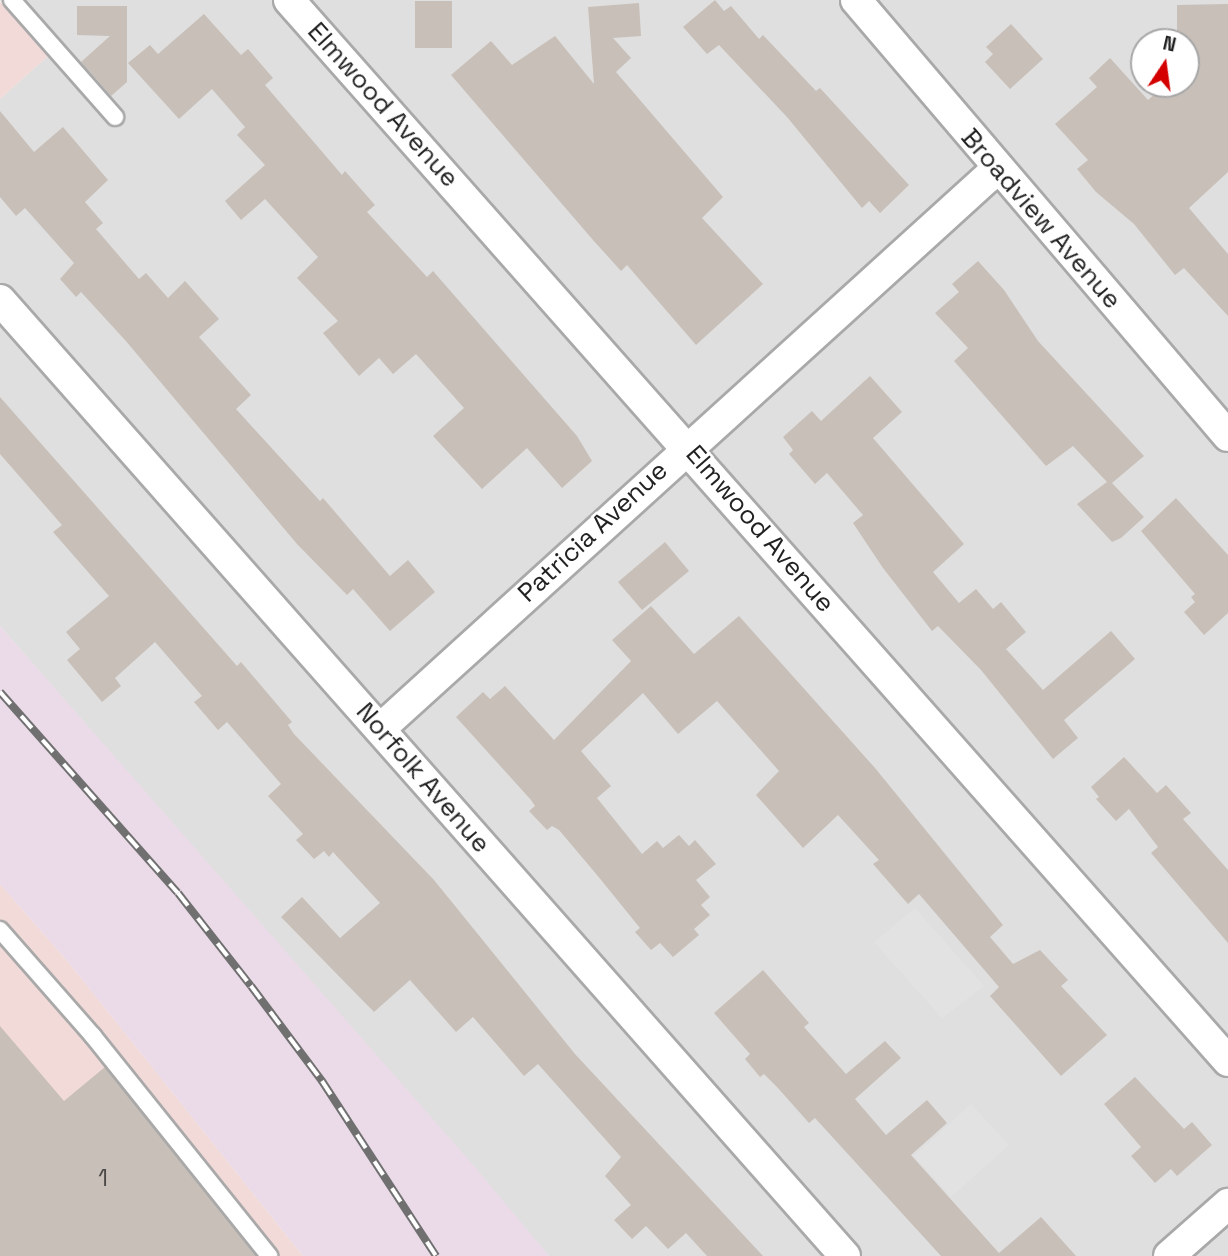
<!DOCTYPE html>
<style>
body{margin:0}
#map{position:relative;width:1228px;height:1256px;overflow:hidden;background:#f2efe9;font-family:"Space Grotesk",sans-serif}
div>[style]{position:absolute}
.residential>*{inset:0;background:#e0dfdf}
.commercial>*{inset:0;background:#f2dad9}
.industrial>*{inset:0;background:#ebdbe8}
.parking>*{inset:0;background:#e2e2e2}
.building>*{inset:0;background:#c7bfb8}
.roads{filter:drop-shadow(2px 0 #a9a9a9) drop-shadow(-2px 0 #a9a9a9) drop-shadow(0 2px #a9a9a9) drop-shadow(0 -2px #a9a9a9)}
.lane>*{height:16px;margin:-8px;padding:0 8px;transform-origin:8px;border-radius:8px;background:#fff}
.street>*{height:30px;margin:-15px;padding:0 15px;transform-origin:15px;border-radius:15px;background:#fff}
.rail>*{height:8px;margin-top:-4px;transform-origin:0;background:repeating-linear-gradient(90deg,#fff 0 16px,#707070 0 32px);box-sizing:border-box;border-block:2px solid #707070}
span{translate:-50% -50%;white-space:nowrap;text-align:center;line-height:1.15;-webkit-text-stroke:5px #fff;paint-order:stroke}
.number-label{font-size:23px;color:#4b4948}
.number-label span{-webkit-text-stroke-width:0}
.street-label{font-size:26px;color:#222}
.north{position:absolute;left:1130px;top:28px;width:70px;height:70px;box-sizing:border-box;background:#fff;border:2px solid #a7a7a7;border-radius:50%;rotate:13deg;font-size:19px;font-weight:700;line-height:28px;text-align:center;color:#222}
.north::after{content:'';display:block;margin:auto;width:24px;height:32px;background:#d40000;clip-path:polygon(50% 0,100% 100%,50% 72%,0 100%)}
</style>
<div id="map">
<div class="residential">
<div style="clip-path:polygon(evenodd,0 0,1228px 0,1228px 1256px,549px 1256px,0 626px,0 99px,49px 55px,0 0,1144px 42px,1186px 42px,1186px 84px,1144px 84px,1144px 42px)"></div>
</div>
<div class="commercial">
<div style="clip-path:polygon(0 2px,49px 55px,0 99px)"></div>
<div style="clip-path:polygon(0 884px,69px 963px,303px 1256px,0 1256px)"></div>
</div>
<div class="industrial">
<div style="clip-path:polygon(0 626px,474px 1166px,549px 1256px,303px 1256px,69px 963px,0 884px)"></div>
</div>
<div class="parking">
<div style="clip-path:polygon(915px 908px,984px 986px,942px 1018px,874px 942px)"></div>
<div style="clip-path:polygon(971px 1104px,1009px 1145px,951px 1197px,914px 1156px)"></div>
</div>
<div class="building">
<div style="clip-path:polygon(715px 0,724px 11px,731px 6px,759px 39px,763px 35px,816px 91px,820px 88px,909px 185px,880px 213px,869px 201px,862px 208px,787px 117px,719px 45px,707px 54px,683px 27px)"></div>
<div style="clip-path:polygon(415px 1px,452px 1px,452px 48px,415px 48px)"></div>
<div style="clip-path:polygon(639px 3px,641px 36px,613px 38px,631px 58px,616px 72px,723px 197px,702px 218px,763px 284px,696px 345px,627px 265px,621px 271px,593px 240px,451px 75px,491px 41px,512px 65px,555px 36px,594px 84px,588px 7px)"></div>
<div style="clip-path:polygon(1228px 4px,1228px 172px,1189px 208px,1228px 254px,1228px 316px,1184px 268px,1175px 275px,1134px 224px,1096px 192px,1077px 169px,1088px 160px,1055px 124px,1097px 87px,1089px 78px,1110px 58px,1148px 100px,1166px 84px,1186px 84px,1186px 42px,1177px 42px,1177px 5px)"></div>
<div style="clip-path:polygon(77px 6px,127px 6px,127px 82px,111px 96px,81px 62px,110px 36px,77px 35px)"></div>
<div style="clip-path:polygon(204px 14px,241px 55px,248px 49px,273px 78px,265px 85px,342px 175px,345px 171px,375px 205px,367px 212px,427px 277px,433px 271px,577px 436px,592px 461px,562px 488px,527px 448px,482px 489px,433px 436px,464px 408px,416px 354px,393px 374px,379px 358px,359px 376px,323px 333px,338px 321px,297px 278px,318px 257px,265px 199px,241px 220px,225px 201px,265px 165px,237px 135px,245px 127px,212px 89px,179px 119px,128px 63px,150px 45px,158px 54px)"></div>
<div style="clip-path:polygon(1011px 24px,1043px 59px,1010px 89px,985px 62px,993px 54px,986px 47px)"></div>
<div style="clip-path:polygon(0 111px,34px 152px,63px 127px,108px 180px,85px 202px,103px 223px,96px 229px,139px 279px,146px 273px,168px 298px,185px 281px,219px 319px,199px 337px,251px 395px,236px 409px,320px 501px,323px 498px,390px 576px,408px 560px,435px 592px,390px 631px,353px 589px,347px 595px,297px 544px,125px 340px,81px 292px,76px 297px,60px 279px,74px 263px,25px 208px,16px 216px,0 197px)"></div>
<div style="clip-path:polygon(978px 261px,1004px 290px,1038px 341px,1144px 456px,1112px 483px,1144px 517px,1121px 538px,1112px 542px,1077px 504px,1107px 482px,1073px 446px,1046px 466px,954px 361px,968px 348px,935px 313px,959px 292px,952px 284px)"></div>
<div style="clip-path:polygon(870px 376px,902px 412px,873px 438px,964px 544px,933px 572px,959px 603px,976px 589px,993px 609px,1001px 602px,1026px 632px,1006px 649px,1043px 690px,1111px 631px,1135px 659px,1064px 720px,1078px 738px,1053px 759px,981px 670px,938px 626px,932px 631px,883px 568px,853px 523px,863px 515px,827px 473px,815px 484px,789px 454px,793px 450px,783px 437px,812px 411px,821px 421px)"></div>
<div style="clip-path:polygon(0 397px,237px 666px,241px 662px,292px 722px,288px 725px,294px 734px,434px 880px,575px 1054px,763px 1256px,707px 1256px,686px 1233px,668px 1249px,646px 1226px,632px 1239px,614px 1220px,631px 1205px,605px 1176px,621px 1157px,538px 1064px,524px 1076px,473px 1017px,456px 1032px,410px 980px,374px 1012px,281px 917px,302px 897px,340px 938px,380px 903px,333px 852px,329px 857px,324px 851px,314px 859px,296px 840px,303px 834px,268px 796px,281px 784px,227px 722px,218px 730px,194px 702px,202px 696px,155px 642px,115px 678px,121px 686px,102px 702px,67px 660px,80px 649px,66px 632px,109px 596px,53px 532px,62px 525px,0 454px)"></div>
<div style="clip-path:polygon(1176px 498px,1228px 555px,1228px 613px,1204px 635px,1184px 612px,1195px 602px,1191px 597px,1195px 594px,1141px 531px)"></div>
<div style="clip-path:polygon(665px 542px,689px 571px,642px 610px,618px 582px)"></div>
<div style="clip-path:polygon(651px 606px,694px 654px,739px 616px,875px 768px,1003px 925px,990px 937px,1013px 964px,1040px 950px,1068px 980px,1061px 986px,1107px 1035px,1061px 1076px,990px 996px,999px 987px,919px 894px,908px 904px,873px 864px,879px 860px,838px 815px,803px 848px,756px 795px,779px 771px,717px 701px,678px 734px,643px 693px,581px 751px,611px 786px,597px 798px,642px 854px,657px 841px,663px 848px,679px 835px,689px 846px,695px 840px,716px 864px,696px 880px,710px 897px,701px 905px,710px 915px,694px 929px,699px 935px,673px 957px,660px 943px,651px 950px,635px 932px,640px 928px,597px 875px,559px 830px,552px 826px,547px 830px,529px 811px,535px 806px,531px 800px,456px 717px,483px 692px,490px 699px,505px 686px,554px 740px,631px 661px,612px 640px)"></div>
<div style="clip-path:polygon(1124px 757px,1157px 793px,1166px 785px,1191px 813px,1183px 819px,1228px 870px,1228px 943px,1151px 853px,1158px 847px,1129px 809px,1116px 821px,1096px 799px,1099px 797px,1091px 787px)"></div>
<div style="clip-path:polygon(763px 970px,809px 1023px,804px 1027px,846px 1074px,885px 1041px,901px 1058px,855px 1099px,886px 1135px,927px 1100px,947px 1123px,911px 1155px,999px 1253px,1041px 1217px,1076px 1256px,941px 1256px,815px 1118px,809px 1123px,777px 1087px,764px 1074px,760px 1077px,745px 1059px,750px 1054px,714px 1013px)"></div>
<div style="clip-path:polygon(0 1026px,64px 1101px,105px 1067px,256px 1256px,0 1256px)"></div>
<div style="clip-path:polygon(1135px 1077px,1184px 1129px,1192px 1122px,1212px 1145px,1177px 1176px,1171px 1169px,1155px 1183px,1131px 1156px,1141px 1147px,1104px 1104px)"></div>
</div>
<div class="roads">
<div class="lane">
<div style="left:12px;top:0;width:156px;rotate:48.6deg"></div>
<div style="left:0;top:930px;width:141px;rotate:48.7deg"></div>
<div style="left:93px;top:1036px;width:282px;rotate:51.3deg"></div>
</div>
<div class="street">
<div style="left:289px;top:0;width:1417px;rotate:48.49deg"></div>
<div style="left:856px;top:0;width:573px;rotate:49.53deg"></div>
<div style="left:0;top:300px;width:1276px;rotate:48.53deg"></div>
<div style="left:380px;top:729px;width:833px;rotate:-42.23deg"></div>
<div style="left:1169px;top:1256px;width:79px;rotate:-41.4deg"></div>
</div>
</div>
<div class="rail">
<div style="left:0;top:692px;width:268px;rotate:48.5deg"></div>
<div style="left:178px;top:893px;width:118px;rotate:51.9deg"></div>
<div style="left:251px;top:986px;width:119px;rotate:53.2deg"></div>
<div style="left:322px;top:1081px;width:209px;rotate:56.9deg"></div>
</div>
<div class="number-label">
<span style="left:103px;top:1178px">1</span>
</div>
<div class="street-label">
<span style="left:383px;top:105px;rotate:48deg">Elmwood Avenue</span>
<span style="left:1041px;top:219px;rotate:49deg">Broadview Avenue</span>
<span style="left:760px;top:529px;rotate:49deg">Elmwood Avenue</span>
<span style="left:593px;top:532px;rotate:-43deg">Patricia Avenue</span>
<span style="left:423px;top:778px;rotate:49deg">Norfolk Avenue</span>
</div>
<div class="north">N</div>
</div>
